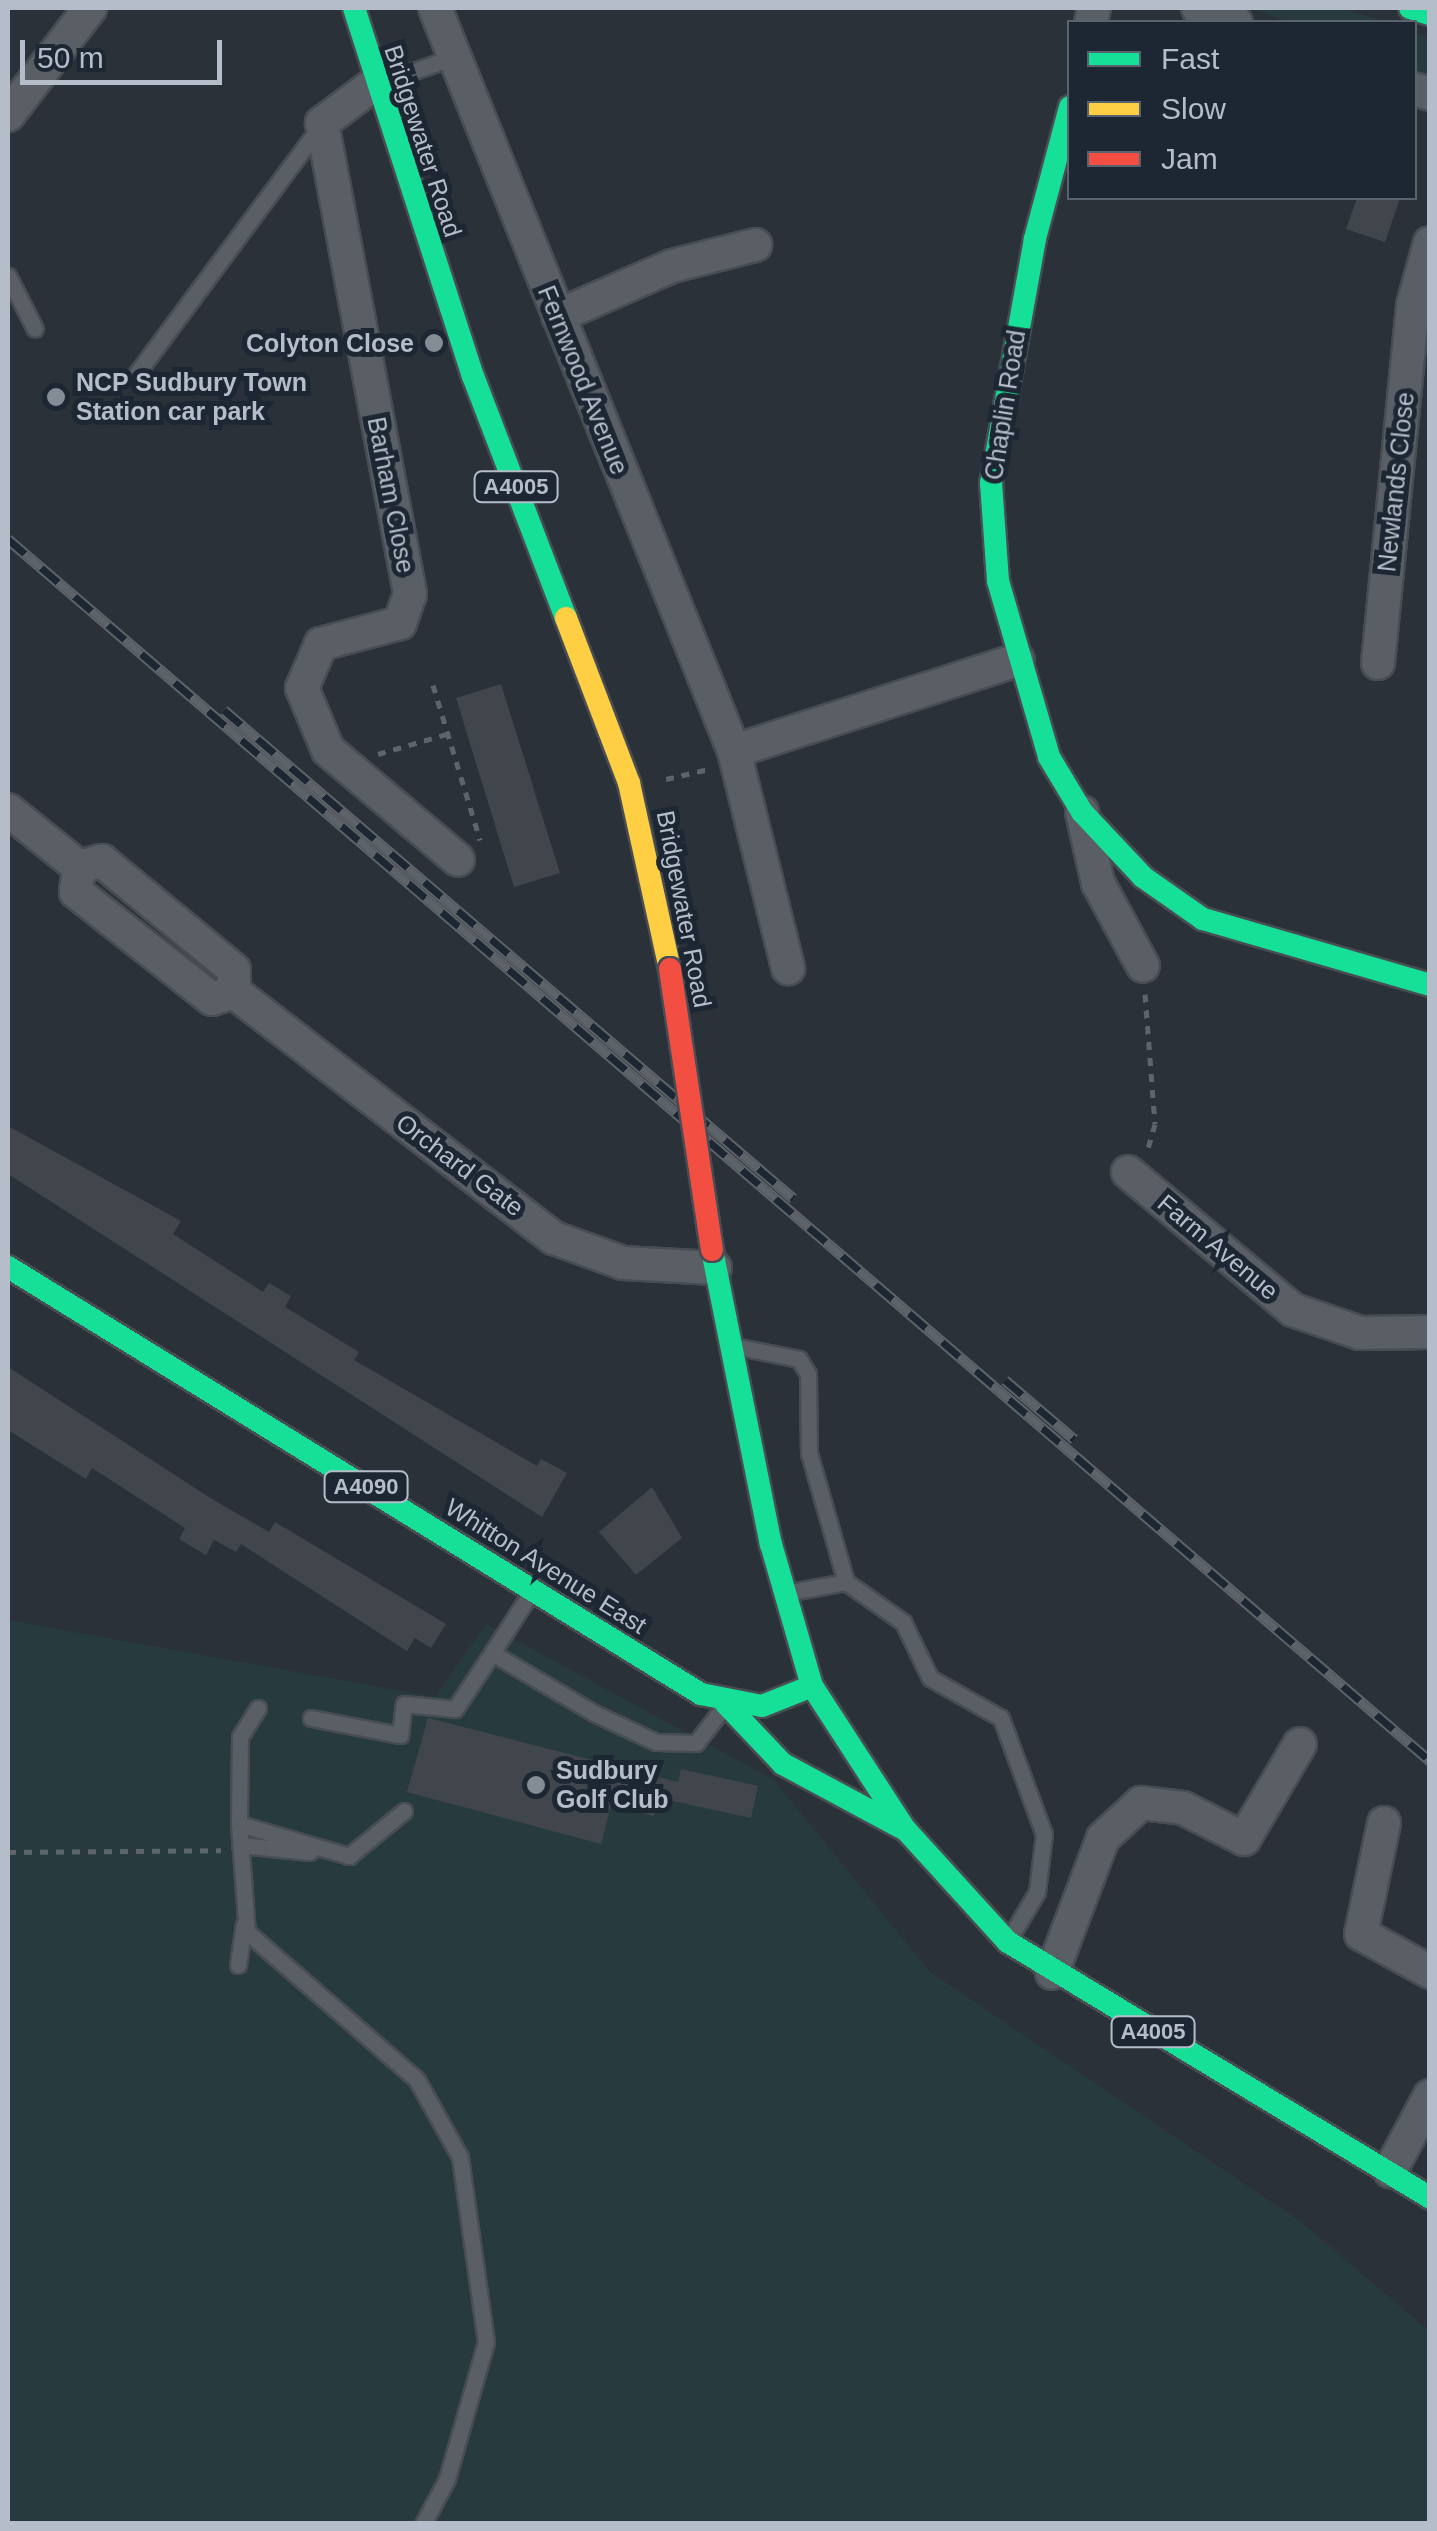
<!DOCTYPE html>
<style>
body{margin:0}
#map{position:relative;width:1437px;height:2531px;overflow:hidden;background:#2a3138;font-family:Helvetica,sans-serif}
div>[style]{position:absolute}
.green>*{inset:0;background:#273b3e}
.building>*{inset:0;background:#41464d}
.path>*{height:5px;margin-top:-2.5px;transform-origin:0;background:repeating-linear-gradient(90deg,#5d646a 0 8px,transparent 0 16px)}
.roads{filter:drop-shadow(2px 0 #484d53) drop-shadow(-2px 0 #484d53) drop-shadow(0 2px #484d53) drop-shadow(0 -2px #484d53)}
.lane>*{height:15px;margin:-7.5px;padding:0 7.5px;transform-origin:7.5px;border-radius:7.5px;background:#5a5f66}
.street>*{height:32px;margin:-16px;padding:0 16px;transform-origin:16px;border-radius:16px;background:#5a5f66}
.fast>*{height:22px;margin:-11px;padding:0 11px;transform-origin:11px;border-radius:11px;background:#16e098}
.slow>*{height:22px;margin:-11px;padding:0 11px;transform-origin:11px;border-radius:11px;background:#ffcf43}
.rail>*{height:11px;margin-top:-5.5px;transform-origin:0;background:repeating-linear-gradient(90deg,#1d2733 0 22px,#5e636a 0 44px);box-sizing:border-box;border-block:2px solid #5e636a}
.bridges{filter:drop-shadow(2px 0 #484d55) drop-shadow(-2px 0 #484d55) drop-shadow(0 2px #484d55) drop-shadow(0 -2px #484d55)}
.jam-bridge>*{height:22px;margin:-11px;padding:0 11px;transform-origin:11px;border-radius:11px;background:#f24e42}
.dots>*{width:28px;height:28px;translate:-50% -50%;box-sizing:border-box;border:5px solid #1d2733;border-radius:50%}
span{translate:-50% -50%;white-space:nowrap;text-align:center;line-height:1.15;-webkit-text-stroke:10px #1d2733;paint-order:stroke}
.shield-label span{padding:2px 8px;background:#1d2733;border:2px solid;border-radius:8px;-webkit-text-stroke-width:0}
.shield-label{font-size:22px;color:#b4bdc9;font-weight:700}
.street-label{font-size:25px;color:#b4bdc9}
.poi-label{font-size:25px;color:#b4bdc9;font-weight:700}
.right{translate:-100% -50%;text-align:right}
.left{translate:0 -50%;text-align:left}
.frame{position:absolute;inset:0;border:10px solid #b4bdc9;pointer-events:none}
.legend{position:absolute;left:1067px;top:20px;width:350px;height:180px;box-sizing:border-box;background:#1d2733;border:2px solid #59636f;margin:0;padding:12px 18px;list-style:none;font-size:30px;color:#b4bdc9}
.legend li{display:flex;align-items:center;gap:20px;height:50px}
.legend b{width:50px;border:2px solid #59636f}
.scale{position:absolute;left:20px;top:40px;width:202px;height:45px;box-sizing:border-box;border:5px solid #b4bdc9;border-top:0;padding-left:12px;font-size:30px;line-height:35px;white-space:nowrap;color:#b4bdc9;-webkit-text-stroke:8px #1d2733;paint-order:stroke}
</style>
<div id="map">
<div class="green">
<div style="clip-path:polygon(1251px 8px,1341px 8px,1386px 22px,1289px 22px)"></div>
<div style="clip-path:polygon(1414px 32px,1429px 37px,1429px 78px,1415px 72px)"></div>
<div style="clip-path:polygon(8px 1620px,435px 1697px,486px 1624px,774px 1780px,930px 1972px,1301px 2222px,1429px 2331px,1429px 2523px,8px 2523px)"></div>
</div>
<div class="building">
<div style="clip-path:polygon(1357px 198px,1400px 198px,1385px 242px,1346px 229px)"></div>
<div style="clip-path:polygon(501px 684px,560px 873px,514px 887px,456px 698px)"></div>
<div style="clip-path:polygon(8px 1126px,181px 1221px,173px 1234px,263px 1292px,269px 1283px,291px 1296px,285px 1307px,359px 1352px,354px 1360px,537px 1466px,541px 1459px,567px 1473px,542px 1517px,8px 1174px)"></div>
<div style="clip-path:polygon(8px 1367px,212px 1499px,269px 1532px,275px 1522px,446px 1624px,431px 1648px,415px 1638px,407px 1651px,241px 1544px,236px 1552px,214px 1540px,206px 1555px,179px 1539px,185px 1528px,92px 1468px,86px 1479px,8px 1430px)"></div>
<div style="clip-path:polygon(652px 1487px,682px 1538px,636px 1575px,599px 1532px)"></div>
<div style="clip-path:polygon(428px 1718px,678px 1782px,681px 1769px,758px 1786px,751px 1818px,659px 1798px,654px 1816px,611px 1805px,601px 1844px,407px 1792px)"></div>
</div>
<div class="path">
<div style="left:433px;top:685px;width:162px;rotate:73.1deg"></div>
<div style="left:378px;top:754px;width:72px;rotate:-16.2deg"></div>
<div style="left:666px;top:779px;width:44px;rotate:-13.1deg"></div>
<div style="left:1145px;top:994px;width:130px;rotate:85.6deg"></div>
<div style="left:1155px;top:1124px;width:29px;rotate:106deg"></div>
<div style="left:8px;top:1852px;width:213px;rotate:-0.5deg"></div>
</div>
<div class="roads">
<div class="lane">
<div style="left:382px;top:82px;width:76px;rotate:-19.1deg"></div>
<div style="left:8px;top:276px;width:59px;rotate:63deg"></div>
<div style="left:137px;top:373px;width:310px;rotate:-53.4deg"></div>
<div style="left:739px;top:1347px;width:61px;rotate:11.3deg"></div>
<div style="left:799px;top:1359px;width:17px;rotate:59deg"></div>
<div style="left:808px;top:1374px;width:79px;rotate:89.3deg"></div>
<div style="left:809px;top:1453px;width:134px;rotate:74deg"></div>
<div style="left:846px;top:1582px;width:70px;rotate:35.1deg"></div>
<div style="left:903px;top:1622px;width:62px;rotate:64.3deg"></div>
<div style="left:930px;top:1678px;width:81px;rotate:29.4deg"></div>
<div style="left:1001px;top:1718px;width:124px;rotate:69.7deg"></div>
<div style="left:1044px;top:1834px;width:58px;rotate:96.9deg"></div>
<div style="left:1037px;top:1892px;width:49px;rotate:120.8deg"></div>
<div style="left:791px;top:1592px;width:56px;rotate:-10.3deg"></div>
<div style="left:530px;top:1594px;width:70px;rotate:122.8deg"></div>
<div style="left:492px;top:1653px;width:118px;rotate:30.5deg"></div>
<div style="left:594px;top:1713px;width:68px;rotate:25.1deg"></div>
<div style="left:656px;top:1742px;width:40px;rotate:1.4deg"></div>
<div style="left:696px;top:1743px;width:44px;rotate:-52.4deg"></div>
<div style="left:258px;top:1708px;width:34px;rotate:122deg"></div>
<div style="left:240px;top:1737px;width:87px;rotate:90.7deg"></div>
<div style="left:239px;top:1824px;width:115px;rotate:16.2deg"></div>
<div style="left:349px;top:1856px;width:71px;rotate:-39.3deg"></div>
<div style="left:311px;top:1718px;width:91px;rotate:10.8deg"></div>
<div style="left:400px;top:1735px;width:31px;rotate:-83deg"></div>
<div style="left:404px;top:1704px;width:51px;rotate:5.6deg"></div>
<div style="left:455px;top:1709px;width:67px;rotate:-56.5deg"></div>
<div style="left:239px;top:1824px;width:108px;rotate:85.8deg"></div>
<div style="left:247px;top:1932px;width:225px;rotate:41deg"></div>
<div style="left:417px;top:2080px;width:88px;rotate:60.8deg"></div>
<div style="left:460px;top:2157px;width:187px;rotate:82deg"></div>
<div style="left:486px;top:2342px;width:142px;rotate:105.9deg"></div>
<div style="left:447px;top:2479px;width:51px;rotate:118.1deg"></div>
<div style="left:240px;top:1845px;width:70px;rotate:5.7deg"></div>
<div style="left:238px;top:1965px;width:41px;rotate:-81.7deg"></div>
</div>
<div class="street">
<div style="left:435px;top:8px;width:801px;rotate:68.08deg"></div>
<div style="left:734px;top:751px;width:224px;rotate:76deg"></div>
<div style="left:1198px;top:8px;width:40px;rotate:20.2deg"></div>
<div style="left:1091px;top:22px;width:14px;rotate:-78deg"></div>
<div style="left:373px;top:85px;width:64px;rotate:143.3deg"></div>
<div style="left:322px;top:123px;width:479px;rotate:79.4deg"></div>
<div style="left:410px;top:594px;width:31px;rotate:109deg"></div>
<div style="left:400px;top:623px;width:82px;rotate:165.1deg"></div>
<div style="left:321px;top:644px;width:48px;rotate:113.4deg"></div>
<div style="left:302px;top:688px;width:67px;rotate:67.2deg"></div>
<div style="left:328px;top:750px;width:170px;rotate:40.2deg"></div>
<div style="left:1414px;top:89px;width:17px;rotate:17deg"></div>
<div style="left:8px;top:115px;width:135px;rotate:-52.5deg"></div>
<div style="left:558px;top:316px;width:124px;rotate:-23.7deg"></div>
<div style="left:672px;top:266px;width:86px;rotate:-14.2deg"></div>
<div style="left:1378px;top:663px;width:360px;rotate:-84.4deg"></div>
<div style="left:1413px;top:305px;width:64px;rotate:-74.7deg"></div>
<div style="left:734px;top:751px;width:298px;rotate:-17.8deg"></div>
<div style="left:8px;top:810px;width:91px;rotate:38.8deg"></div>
<div style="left:1082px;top:812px;width:73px;rotate:77.3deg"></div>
<div style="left:1098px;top:883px;width:94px;rotate:61.5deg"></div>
<div style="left:79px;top:867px;width:25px;rotate:97deg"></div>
<div style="left:76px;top:892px;width:173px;rotate:38.2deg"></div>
<div style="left:212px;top:999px;width:23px;rotate:-18deg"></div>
<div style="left:79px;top:867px;width:24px;rotate:-15deg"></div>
<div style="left:102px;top:861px;width:171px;rotate:39.5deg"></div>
<div style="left:234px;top:970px;width:22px;rotate:90deg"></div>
<div style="left:234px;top:992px;width:404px;rotate:37.6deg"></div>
<div style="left:554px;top:1238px;width:73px;rotate:19.9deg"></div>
<div style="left:623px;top:1263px;width:92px;rotate:3.1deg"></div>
<div style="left:1128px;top:1172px;width:215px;rotate:39.9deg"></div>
<div style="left:1293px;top:1310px;width:71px;rotate:18.9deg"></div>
<div style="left:1360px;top:1333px;width:70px;rotate:-0.8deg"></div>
<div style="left:1384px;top:1823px;width:113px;rotate:101.7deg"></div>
<div style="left:1361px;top:1934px;width:79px;rotate:28.8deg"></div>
<div style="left:1052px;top:1973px;width:144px;rotate:-69.3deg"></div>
<div style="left:1103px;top:1838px;width:52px;rotate:-42.6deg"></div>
<div style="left:1141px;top:1803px;width:42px;rotate:6.8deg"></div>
<div style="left:1183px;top:1808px;width:68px;rotate:26.9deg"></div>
<div style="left:1244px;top:1839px;width:110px;rotate:-59.5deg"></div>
<div style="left:1390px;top:2171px;width:85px;rotate:-61.9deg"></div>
</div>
<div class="fast">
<div style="left:354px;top:8px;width:387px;rotate:72.1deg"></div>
<div style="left:473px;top:376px;width:259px;rotate:69deg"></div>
<div style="left:1410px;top:8px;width:21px;rotate:17deg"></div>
<div style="left:1070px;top:107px;width:137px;rotate:104.9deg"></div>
<div style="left:1035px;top:239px;width:248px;rotate:100.2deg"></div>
<div style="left:991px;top:483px;width:98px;rotate:85.9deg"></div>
<div style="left:998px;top:581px;width:183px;rotate:73.8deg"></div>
<div style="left:1049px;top:757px;width:64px;rotate:59deg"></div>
<div style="left:1082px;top:812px;width:89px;rotate:46.8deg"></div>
<div style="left:1143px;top:877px;width:73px;rotate:35deg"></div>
<div style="left:1203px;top:919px;width:236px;rotate:16.2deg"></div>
<div style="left:712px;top:1250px;width:300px;rotate:78.7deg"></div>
<div style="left:771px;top:1544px;width:148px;rotate:73.9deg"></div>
<div style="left:812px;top:1686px;width:171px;rotate:57deg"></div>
<div style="left:905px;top:1829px;width:153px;rotate:47.7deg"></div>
<div style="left:1008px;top:1942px;width:494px;rotate:31.2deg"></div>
<div style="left:8px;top:1267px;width:814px;rotate:31.64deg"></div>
<div style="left:701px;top:1694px;width:62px;rotate:11.1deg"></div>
<div style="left:762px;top:1706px;width:54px;rotate:-21.8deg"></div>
<div style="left:726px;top:1704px;width:83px;rotate:46.5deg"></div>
<div style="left:783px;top:1764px;width:133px;rotate:28.3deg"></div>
</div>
<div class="slow">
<div style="left:566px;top:618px;width:177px;rotate:69.1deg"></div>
<div style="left:629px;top:783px;width:190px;rotate:77.6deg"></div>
</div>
</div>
<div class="rail">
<div style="left:8px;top:539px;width:1875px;rotate:40.67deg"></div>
<div style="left:224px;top:710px;width:750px;rotate:40.62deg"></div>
<div style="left:1005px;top:1380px;width:91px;rotate:40.5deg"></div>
</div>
<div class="bridges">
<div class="jam-bridge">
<div style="left:670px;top:969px;width:284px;rotate:81.5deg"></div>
</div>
</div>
<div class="dots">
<div style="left:434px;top:343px;background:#848c96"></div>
<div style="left:56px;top:397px;background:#848c96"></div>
<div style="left:536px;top:1785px;background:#848c96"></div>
</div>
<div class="shield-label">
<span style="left:516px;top:487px">A4005</span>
<span style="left:366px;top:1487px">A4090</span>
<span style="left:1153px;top:2032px">A4005</span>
</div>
<div class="street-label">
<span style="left:423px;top:141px;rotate:72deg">Bridgewater Road</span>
<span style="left:583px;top:380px;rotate:68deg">Fernwood Avenue</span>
<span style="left:1005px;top:405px;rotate:-81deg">Chaplin Road</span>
<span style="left:1396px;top:482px;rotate:-84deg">Newlands Close</span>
<span style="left:391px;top:495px;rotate:79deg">Barham Close</span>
<span style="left:684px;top:909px;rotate:79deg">Bridgewater Road</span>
<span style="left:460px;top:1165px;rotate:37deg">Orchard Gate</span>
<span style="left:1218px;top:1247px;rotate:40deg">Farm Avenue</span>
<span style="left:546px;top:1566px;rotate:32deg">Whitton Avenue East</span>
</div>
<div class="poi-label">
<span class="right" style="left:414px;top:343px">Colyton Close</span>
<span class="left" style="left:76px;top:397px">NCP Sudbury Town<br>Station car park</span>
<span class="left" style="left:556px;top:1785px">Sudbury<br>Golf Club</span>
</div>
<div class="frame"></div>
<ul class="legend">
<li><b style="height:12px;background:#16e098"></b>Fast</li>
<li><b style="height:12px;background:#ffcf43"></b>Slow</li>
<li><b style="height:12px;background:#f24e42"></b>Jam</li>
</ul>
<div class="scale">50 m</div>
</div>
